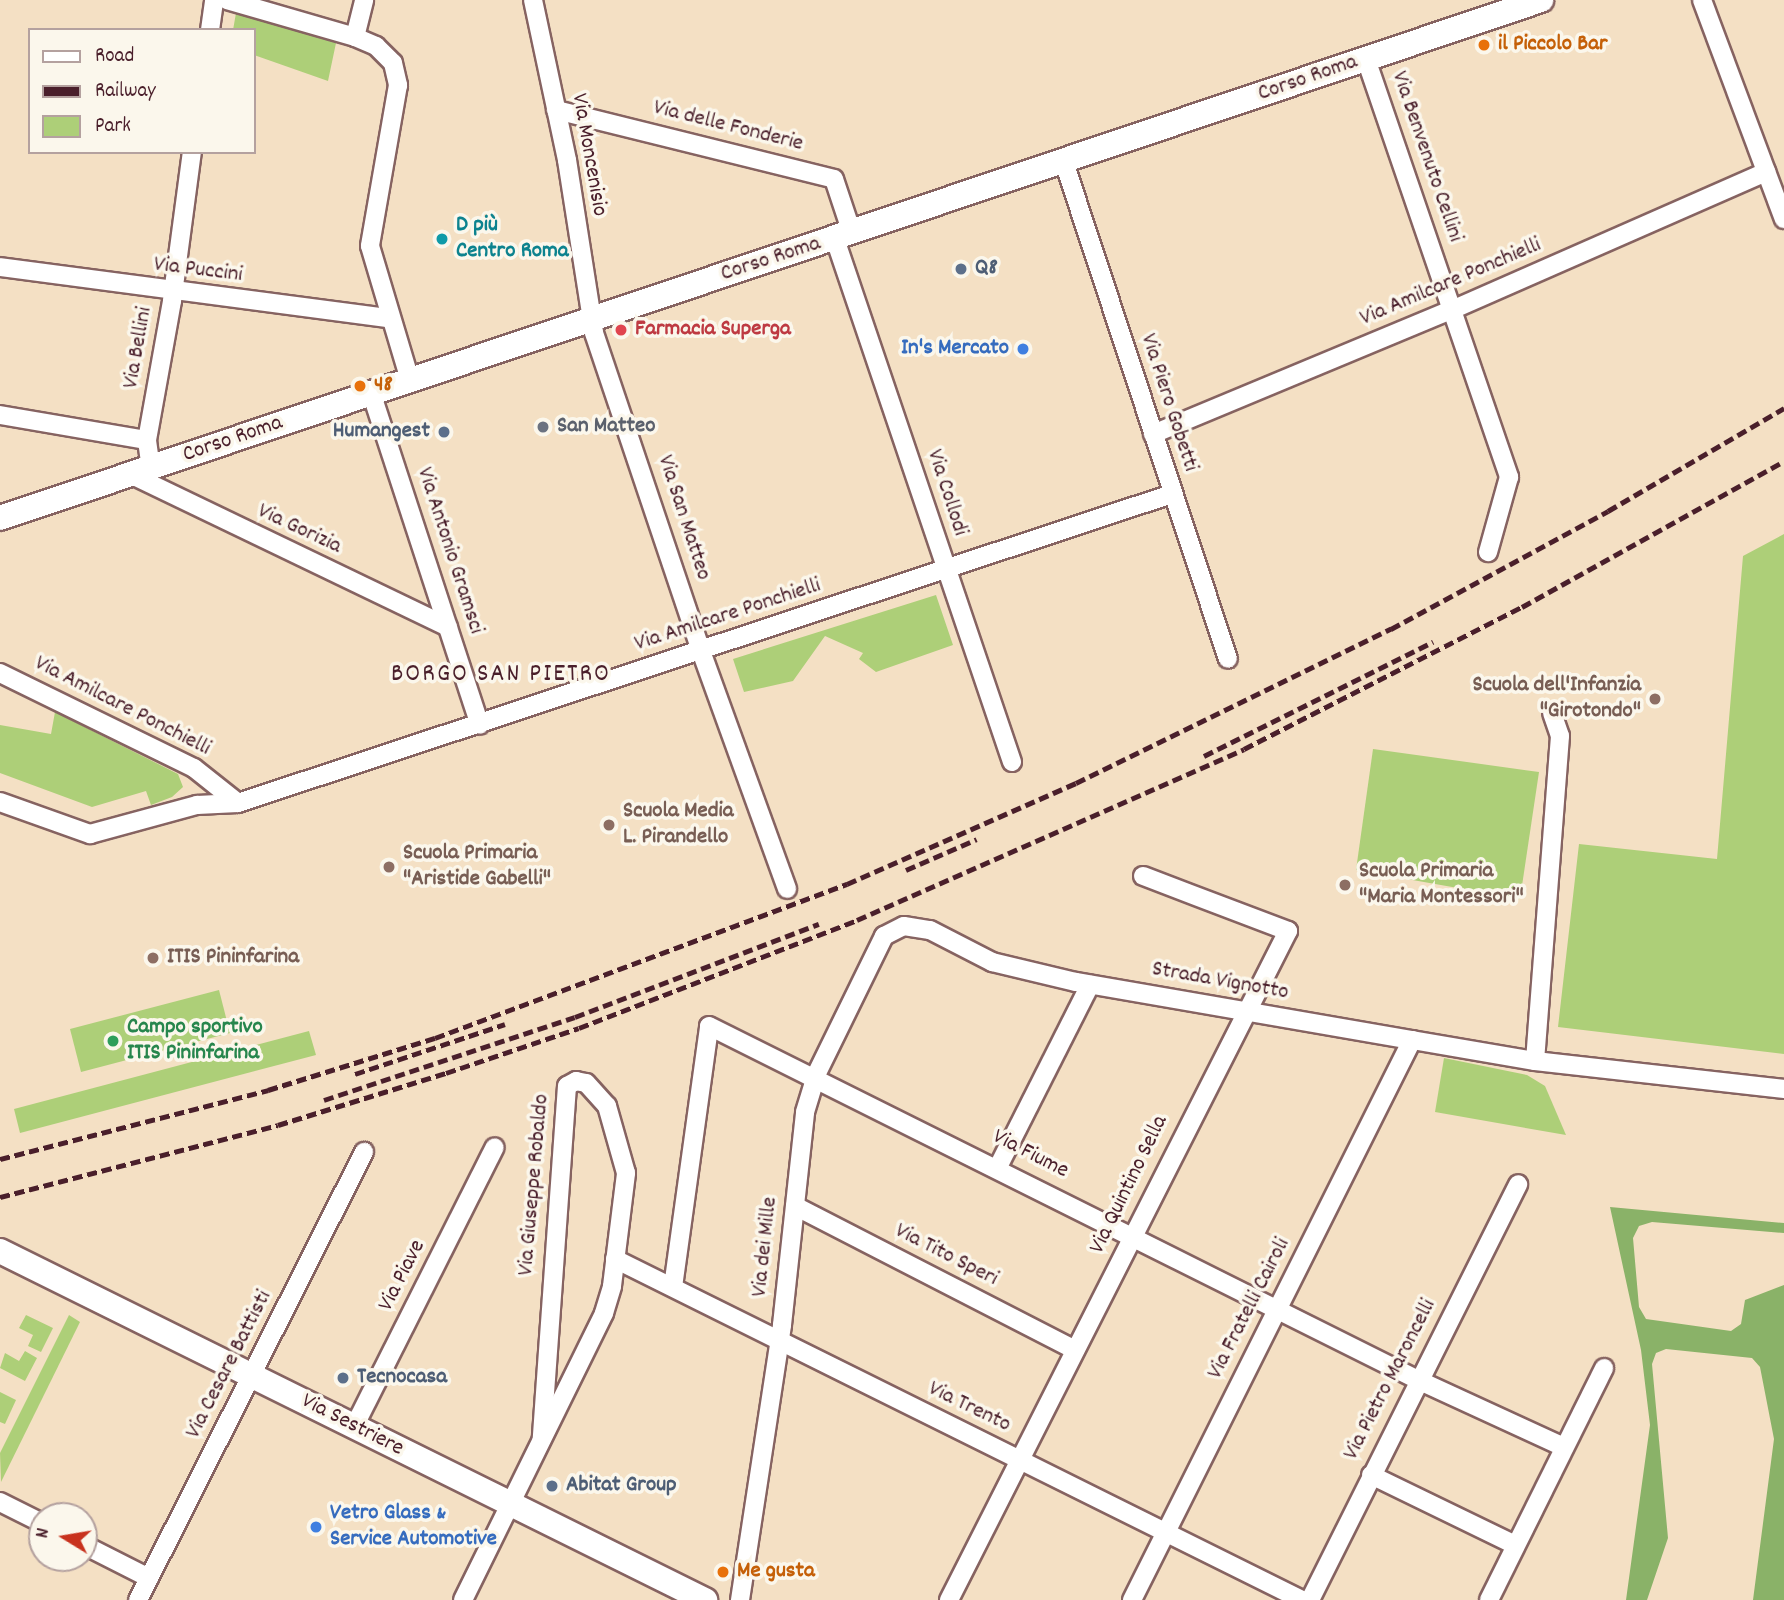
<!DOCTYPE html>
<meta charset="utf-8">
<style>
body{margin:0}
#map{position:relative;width:1784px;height:1600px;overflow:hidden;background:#f4e0c4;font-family:Dekko,sans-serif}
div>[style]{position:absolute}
.green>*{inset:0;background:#adcf78}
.forest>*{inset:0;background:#8ab268}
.roads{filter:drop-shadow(2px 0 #866361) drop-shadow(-2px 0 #866361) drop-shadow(0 2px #866361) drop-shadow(0 -2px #866361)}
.street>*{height:18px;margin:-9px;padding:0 9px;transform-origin:9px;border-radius:9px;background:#fff}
.secondary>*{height:24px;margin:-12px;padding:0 12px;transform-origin:12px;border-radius:12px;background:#fff}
.rail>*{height:5px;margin-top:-2.5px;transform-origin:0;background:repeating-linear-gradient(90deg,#4a1f2b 0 10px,transparent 0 15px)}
.dots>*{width:19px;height:19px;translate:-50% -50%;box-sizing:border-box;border:4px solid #fbf7ec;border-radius:50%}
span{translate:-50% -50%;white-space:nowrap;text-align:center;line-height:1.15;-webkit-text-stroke:7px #fbf7ec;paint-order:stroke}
.food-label{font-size:23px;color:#c56008;font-weight:700}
.left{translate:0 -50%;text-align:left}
.street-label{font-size:23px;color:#4a1f2b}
.culture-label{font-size:23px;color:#0d838f;font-weight:700}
.service-label{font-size:23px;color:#4e5e75;font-weight:700}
.right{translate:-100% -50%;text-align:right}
.health-label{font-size:23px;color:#be3a42;font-weight:700}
.shop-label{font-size:23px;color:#366cbe;font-weight:700}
.worship-label{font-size:23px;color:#5b616d;font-weight:700}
.education-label{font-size:23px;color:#785e54;font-weight:700}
.leisure-label{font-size:23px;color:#27864d;font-weight:700}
.quarter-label{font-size:26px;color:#4a1f2b;letter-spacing:2px}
.legend{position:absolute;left:28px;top:28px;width:228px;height:126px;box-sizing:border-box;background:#fbf7ec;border:2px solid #b4a19f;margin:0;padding:9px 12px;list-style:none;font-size:21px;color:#4a1f2b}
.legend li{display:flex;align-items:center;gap:14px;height:35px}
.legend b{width:35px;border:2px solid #b4a19f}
.north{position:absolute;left:28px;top:1502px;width:70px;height:70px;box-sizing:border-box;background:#fbf7ec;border:2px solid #b4a19f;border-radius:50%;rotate:281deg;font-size:19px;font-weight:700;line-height:28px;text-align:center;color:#4a1f2b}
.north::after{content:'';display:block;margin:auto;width:24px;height:32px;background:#c8321e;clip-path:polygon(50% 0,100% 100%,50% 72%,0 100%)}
</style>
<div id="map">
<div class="green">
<div style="clip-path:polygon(236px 13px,336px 43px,328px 81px,254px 55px,254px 30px,233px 30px)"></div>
<div style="clip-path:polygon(1784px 534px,1784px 1054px,1558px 1027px,1579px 844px,1717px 859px,1743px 556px)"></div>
<div style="clip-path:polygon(936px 595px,953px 645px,876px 672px,859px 659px,863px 653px,825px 636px,793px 681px,744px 692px,733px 659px)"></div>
<div style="clip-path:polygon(55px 712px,178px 774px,183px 787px,172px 797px,151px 805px,146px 791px,92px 807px,0 773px,0 725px,51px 734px)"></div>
<div style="clip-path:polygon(1373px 749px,1539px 772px,1520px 899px,1356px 870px)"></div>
<div style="clip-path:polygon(219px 990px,230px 1033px,81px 1072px,70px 1029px)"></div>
<div style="clip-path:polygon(309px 1031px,316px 1055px,20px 1133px,14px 1109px)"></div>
<div style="clip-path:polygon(1444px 1058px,1527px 1075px,1545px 1086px,1566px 1135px,1435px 1112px)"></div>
<div style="clip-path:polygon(26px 1315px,53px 1328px,41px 1352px,28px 1346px,33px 1335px,19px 1328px)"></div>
<div style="clip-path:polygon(69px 1315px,80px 1322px,1px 1482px,0 1453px)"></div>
<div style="clip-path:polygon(25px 1351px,37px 1358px,25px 1381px,0 1368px,5px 1353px,19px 1361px)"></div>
<div style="clip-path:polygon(0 1392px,16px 1400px,5px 1424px,0 1422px)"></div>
</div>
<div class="forest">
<div style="clip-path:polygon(1610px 1207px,1784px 1223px,1784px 1233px,1652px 1222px,1639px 1226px,1633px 1238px,1639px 1307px,1646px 1319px,1731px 1331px,1741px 1324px,1745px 1300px,1784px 1285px,1784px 1600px,1753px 1600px,1774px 1439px,1760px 1367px,1752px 1358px,1666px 1349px,1656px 1353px,1652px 1364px,1668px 1538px,1647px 1600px,1626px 1600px,1650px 1425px,1641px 1350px)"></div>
</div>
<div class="roads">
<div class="street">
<div style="left:227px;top:0;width:133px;rotate:16.1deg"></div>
<div style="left:355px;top:37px;width:23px;rotate:23deg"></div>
<div style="left:376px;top:46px;width:24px;rotate:45deg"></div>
<div style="left:393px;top:63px;width:23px;rotate:77deg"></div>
<div style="left:398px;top:85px;width:163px;rotate:99.9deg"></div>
<div style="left:370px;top:246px;width:140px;rotate:73.4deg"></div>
<div style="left:533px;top:0;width:164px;rotate:78deg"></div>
<div style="left:567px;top:160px;width:175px;rotate:81.1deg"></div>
<div style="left:594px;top:333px;width:336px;rotate:71.4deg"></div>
<div style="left:701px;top:651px;width:253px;rotate:70.1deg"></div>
<div style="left:1702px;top:0;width:234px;rotate:69.5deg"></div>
<div style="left:210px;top:30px;width:30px;rotate:-82deg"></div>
<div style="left:355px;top:37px;width:38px;rotate:-76deg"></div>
<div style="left:1366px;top:59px;width:442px;rotate:71.1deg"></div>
<div style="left:1509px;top:477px;width:78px;rotate:105.6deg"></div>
<div style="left:556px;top:110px;width:286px;rotate:13.9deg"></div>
<div style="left:834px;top:179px;width:57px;rotate:71.6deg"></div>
<div style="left:1064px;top:162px;width:523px;rotate:71.74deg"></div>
<div style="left:835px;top:239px;width:552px;rotate:71.3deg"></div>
<div style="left:0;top:267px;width:393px;rotate:7.5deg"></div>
<div style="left:371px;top:392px;width:350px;rotate:71.9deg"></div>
<div style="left:0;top:415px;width:149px;rotate:9.7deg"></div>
<div style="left:1153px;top:434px;width:326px;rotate:-22.6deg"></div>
<div style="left:1454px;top:309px;width:341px;rotate:-23.7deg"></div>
<div style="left:151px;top:469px;width:29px;rotate:-98deg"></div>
<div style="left:147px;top:440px;width:141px;rotate:-79.8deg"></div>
<div style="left:172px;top:301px;width:150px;rotate:-82.4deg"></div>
<div style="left:130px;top:474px;width:353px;rotate:25.7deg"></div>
<div style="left:0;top:673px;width:216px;rotate:26.1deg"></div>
<div style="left:194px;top:768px;width:56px;rotate:38.5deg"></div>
<div style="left:0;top:802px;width:96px;rotate:19.6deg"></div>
<div style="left:90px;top:834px;width:111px;rotate:-15.2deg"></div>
<div style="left:197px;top:805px;width:41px;rotate:-2.8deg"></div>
<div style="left:238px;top:803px;width:984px;rotate:-18.31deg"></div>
<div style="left:1535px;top:1061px;width:326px;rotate:-85.6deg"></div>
<div style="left:1560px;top:736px;width:24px;rotate:-109deg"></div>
<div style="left:998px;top:1167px;width:204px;rotate:-63.2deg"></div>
<div style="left:795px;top:1206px;width:315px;rotate:27.2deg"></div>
<div style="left:615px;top:1259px;width:767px;rotate:26.4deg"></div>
<div style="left:673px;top:1287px;width:263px;rotate:-82.1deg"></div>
<div style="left:709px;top:1026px;width:792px;rotate:26.53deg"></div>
<div style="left:1418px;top:1380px;width:161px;rotate:24.7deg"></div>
<div style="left:354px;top:1427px;width:313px;rotate:-63.3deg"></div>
<div style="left:1371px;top:1475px;width:160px;rotate:25.9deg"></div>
<div style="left:0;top:1502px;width:47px;rotate:26.6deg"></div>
<div style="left:84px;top:1545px;width:73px;rotate:26.9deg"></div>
<div style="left:138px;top:1600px;width:502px;rotate:-63.23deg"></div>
<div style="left:463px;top:1600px;width:320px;rotate:-63.8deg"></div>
<div style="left:604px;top:1313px;width:28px;rotate:-73deg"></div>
<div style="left:612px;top:1286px;width:114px;rotate:-82.9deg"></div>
<div style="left:626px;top:1173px;width:70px;rotate:-105.8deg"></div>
<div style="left:607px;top:1106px;width:31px;rotate:-132deg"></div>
<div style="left:586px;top:1083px;width:10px;rotate:-169deg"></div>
<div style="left:576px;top:1081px;width:10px;rotate:151deg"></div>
<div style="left:567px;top:1086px;width:354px;rotate:94.1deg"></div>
<div style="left:740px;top:1600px;width:278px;rotate:-81.3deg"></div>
<div style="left:782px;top:1325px;width:214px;rotate:-83.8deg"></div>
<div style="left:805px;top:1112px;width:39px;rotate:-73deg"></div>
<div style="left:816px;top:1075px;width:155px;rotate:-63.9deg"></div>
<div style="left:884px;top:936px;width:22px;rotate:-27deg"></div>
<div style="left:904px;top:926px;width:26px;rotate:9deg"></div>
<div style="left:930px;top:930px;width:70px;rotate:27.3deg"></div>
<div style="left:992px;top:962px;width:86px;rotate:13.4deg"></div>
<div style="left:1076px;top:982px;width:341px;rotate:9.8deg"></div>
<div style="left:1412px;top:1040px;width:125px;rotate:9.7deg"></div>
<div style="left:1535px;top:1061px;width:251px;rotate:6.4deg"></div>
<div style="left:949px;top:1600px;width:750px;rotate:-63.13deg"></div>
<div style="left:1288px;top:931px;width:155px;rotate:-159.2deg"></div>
<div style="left:1132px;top:1600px;width:626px;rotate:-63.43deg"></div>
<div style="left:1310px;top:1600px;width:465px;rotate:-63.4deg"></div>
<div style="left:1489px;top:1600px;width:259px;rotate:-63.6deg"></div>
</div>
<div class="secondary">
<div style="left:0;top:518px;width:1626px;rotate:-18.58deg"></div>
<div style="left:0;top:1251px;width:787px;rotate:26.34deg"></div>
</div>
</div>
<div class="rail">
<div style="left:1204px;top:756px;width:256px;rotate:-26.5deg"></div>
<div style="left:906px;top:870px;width:77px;rotate:-23.6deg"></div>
<div style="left:355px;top:1074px;width:158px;rotate:-18.4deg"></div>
<div style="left:324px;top:1100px;width:264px;rotate:-18.3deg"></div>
<div style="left:575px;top:1017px;width:261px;rotate:-20.9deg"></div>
<div style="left:0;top:1159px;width:277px;rotate:-14.4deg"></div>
<div style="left:268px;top:1090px;width:175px;rotate:-17.3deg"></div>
<div style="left:435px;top:1038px;width:440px;rotate:-20.5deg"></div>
<div style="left:847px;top:884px;width:250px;rotate:-23.8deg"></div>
<div style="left:1076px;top:783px;width:351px;rotate:-26.1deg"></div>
<div style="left:1391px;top:629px;width:247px;rotate:-28.5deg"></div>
<div style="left:1608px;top:511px;width:204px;rotate:-30.3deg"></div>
<div style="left:0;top:1197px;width:287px;rotate:-14.5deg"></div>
<div style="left:278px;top:1125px;width:176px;rotate:-17.2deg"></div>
<div style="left:446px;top:1073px;width:140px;rotate:-18.7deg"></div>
<div style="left:579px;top:1028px;width:298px;rotate:-21.2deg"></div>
<div style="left:857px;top:920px;width:423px;rotate:-23.8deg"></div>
<div style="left:1244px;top:749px;width:312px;rotate:-27.1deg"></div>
<div style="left:1522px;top:607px;width:300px;rotate:-29.1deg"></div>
</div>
<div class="dots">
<div style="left:1484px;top:45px;background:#e8710a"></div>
<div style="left:442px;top:239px;background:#0f9aa8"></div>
<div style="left:961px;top:269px;background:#5c6f8a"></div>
<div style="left:621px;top:330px;background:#e0444e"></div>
<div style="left:1023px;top:349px;background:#3f7fe0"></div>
<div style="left:360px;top:386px;background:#e8710a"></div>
<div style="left:543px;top:427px;background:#6b7280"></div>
<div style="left:444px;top:432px;background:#5c6f8a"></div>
<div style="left:1655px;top:699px;background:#8d6e63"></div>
<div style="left:609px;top:825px;background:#8d6e63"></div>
<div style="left:389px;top:867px;background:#8d6e63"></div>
<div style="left:1345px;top:885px;background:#8d6e63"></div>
<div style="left:153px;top:958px;background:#8d6e63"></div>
<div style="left:113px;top:1041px;background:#2e9e5b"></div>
<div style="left:343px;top:1378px;background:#5c6f8a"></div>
<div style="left:552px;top:1486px;background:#5c6f8a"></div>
<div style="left:316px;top:1527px;background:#3f7fe0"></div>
<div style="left:723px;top:1572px;background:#e8710a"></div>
</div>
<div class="food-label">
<span class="left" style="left:1498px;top:45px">il Piccolo Bar</span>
<span class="left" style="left:374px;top:386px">48</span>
<span class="left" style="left:737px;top:1572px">Me gusta</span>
</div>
<div class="street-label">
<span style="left:1308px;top:79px;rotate:-19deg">Corso Roma</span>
<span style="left:728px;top:127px;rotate:14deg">Via delle Fonderie</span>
<span style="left:588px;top:155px;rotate:80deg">Via Moncenisio</span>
<span style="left:1426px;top:157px;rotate:71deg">Via Benvenuto Cellini</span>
<span style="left:771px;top:260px;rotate:-18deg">Corso Roma</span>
<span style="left:198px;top:271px;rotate:7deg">Via Puccini</span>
<span style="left:1451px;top:283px;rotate:-23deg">Via Amilcare Ponchielli</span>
<span style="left:139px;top:348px;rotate:-80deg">Via Bellini</span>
<span style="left:1168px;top:403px;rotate:72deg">Via Piero Gobetti</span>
<span style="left:233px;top:440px;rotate:-19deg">Corso Roma</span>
<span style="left:946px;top:493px;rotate:72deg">Via Collodi</span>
<span style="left:683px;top:518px;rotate:72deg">Via San Matteo</span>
<span style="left:299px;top:530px;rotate:25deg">Via Gorizia</span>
<span style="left:449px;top:551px;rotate:72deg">Via Antonio Gramsci</span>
<span style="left:728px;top:616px;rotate:-18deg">Via Amilcare Ponchielli</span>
<span style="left:122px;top:707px;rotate:27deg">Via Amilcare Ponchielli</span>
<span style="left:1220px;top:982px;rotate:10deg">Strada Vignotto</span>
<span style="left:1030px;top:1155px;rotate:27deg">Via Fiume</span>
<span style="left:535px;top:1185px;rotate:-85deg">Via Giuseppe Robaldo</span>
<span style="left:1130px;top:1185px;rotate:-64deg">Via Quintino Sella</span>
<span style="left:766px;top:1247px;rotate:-84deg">Via dei Mille</span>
<span style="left:946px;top:1256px;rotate:27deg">Via Tito Speri</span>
<span style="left:403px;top:1276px;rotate:-63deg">Via Piave</span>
<span style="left:1250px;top:1309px;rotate:-63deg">Via Fratelli Cairoli</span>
<span style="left:230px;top:1365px;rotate:-63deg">Via Cesare Battisti</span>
<span style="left:1391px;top:1380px;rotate:-63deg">Via Pietro Maroncelli</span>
<span style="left:969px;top:1408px;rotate:26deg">Via Trento</span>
<span style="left:352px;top:1426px;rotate:27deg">Via Sestriere</span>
</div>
<div class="culture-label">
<span class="left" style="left:456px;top:239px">D più<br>Centro Roma</span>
</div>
<div class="service-label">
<span class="left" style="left:975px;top:269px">Q8</span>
<span class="right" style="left:430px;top:432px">Humangest</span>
<span class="left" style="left:357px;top:1378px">Tecnocasa</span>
<span class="left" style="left:566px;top:1486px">Abitat Group</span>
</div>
<div class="health-label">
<span class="left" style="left:635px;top:330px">Farmacia Superga</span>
</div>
<div class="shop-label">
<span class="right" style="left:1009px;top:349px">In's Mercato</span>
<span class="left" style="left:330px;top:1527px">Vetro Glass &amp;<br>Service Automotive</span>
</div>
<div class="worship-label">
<span class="left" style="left:557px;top:427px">San Matteo</span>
</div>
<div class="education-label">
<span class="right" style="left:1641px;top:699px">Scuola dell'Infanzia<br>"Girotondo"</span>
<span class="left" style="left:623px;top:825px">Scuola Media<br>L. Pirandello</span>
<span class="left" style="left:403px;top:867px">Scuola Primaria<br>"Aristide Gabelli"</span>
<span class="left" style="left:1359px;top:885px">Scuola Primaria<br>"Maria Montessori"</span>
<span class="left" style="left:167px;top:958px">ITIS Pininfarina</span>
</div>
<div class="leisure-label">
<span class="left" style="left:127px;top:1041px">Campo sportivo<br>ITIS Pininfarina</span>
</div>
<div class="quarter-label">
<span style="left:501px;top:675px">BORGO SAN PIETRO</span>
</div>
<ul class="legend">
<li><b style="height:9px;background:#fff"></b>Road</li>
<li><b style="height:9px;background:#4a1f2b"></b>Railway</li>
<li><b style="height:19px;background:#adcf78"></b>Park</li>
</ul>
<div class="north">N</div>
</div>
